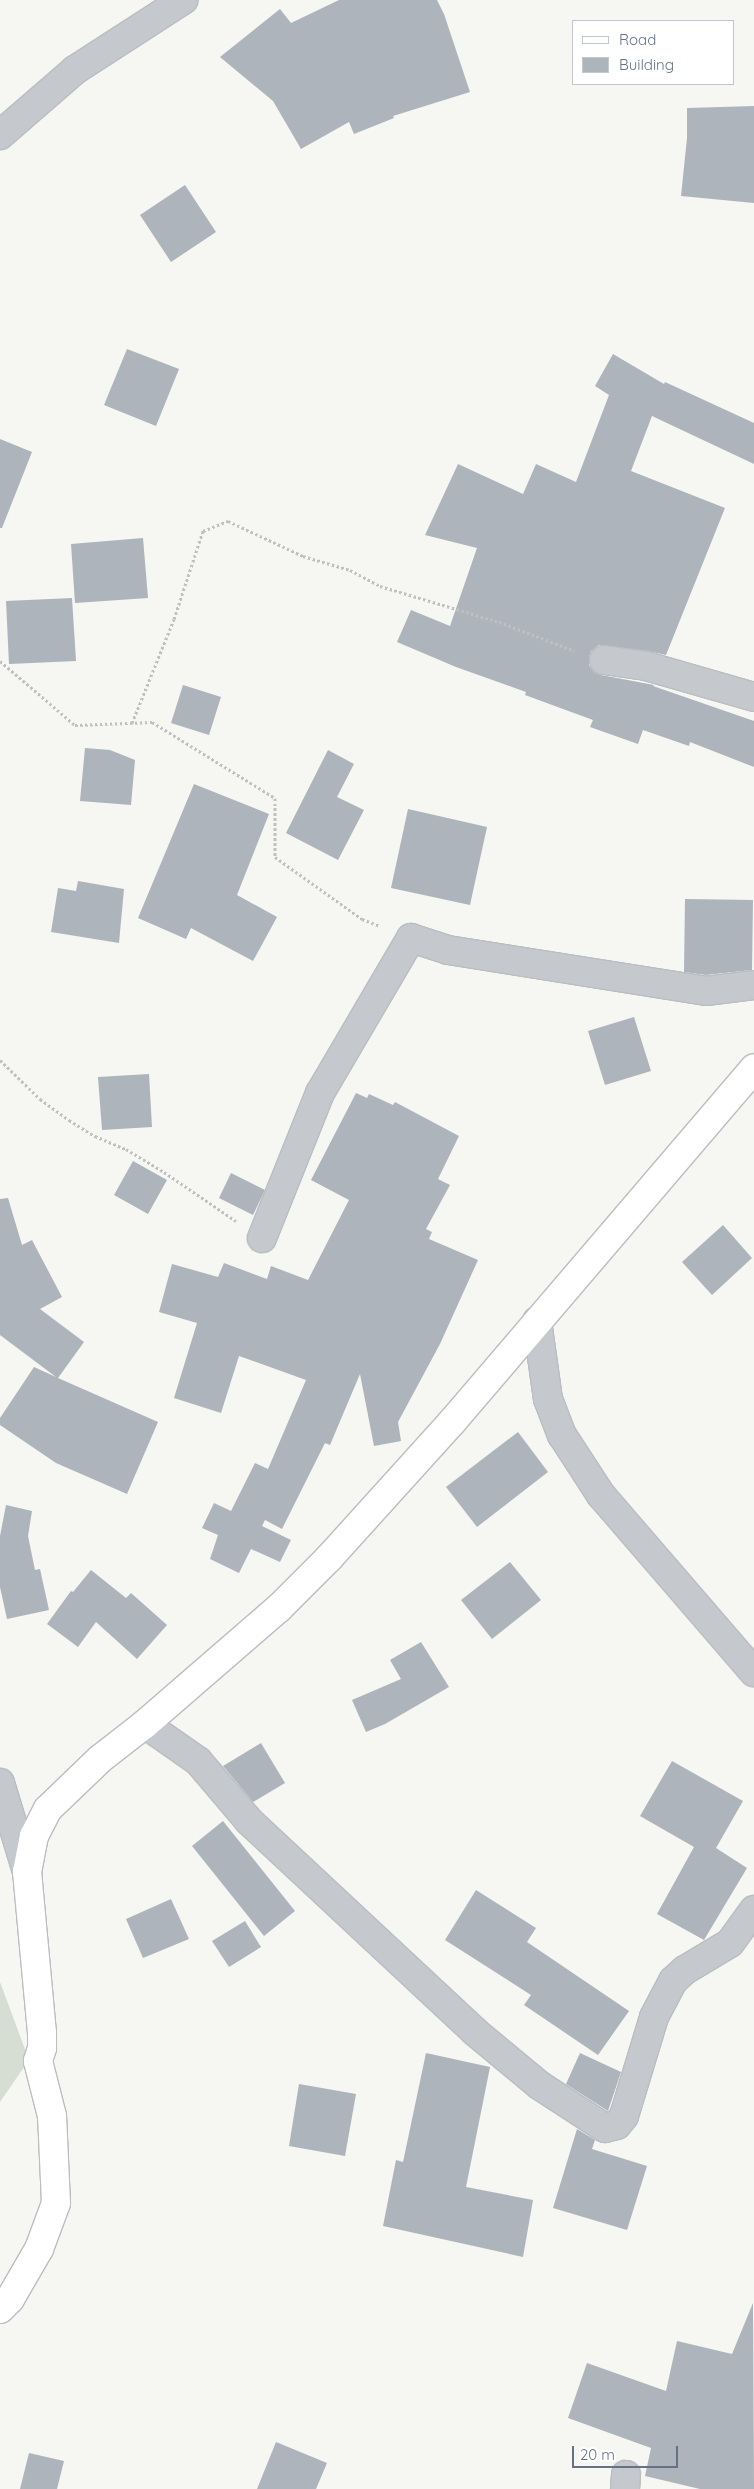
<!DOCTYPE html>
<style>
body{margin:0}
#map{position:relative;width:754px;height:2489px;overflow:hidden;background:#f6f6f2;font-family:Quicksand,sans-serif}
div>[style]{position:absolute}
.green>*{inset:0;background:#d6ded3}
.building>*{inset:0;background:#adb4bb}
.path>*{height:3px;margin-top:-1.5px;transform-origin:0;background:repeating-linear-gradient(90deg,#bfc0c3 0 2.5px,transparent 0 5px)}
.roads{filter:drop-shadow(1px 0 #babdc2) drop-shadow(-1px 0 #babdc2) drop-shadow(0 1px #babdc2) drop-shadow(0 -1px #babdc2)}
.street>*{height:28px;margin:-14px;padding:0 14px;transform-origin:14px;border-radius:14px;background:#c5c8cc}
.secondary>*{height:28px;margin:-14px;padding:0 14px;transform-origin:14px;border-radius:14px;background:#fff}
span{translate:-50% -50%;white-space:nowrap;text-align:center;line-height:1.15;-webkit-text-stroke:5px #fff;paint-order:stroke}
.legend{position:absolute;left:572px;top:20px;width:162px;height:65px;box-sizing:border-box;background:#fff;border:1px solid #c1c7ce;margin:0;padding:6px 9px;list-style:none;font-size:15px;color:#637285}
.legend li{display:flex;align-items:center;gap:10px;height:25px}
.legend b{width:25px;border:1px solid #c1c7ce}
.scale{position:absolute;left:572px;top:2446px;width:106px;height:22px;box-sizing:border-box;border:2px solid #637285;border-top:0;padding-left:6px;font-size:15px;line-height:18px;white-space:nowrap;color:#637285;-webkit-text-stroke:4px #fff;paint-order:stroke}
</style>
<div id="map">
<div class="green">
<div style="clip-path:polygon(0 1982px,29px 2060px,0 2102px)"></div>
</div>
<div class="building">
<div style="clip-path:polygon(339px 0,437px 0,444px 14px,470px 92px,393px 116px,394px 118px,354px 134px,349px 122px,301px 149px,273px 101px,220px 57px,280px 9px,291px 23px)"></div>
<div style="clip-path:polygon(754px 106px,754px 203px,681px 196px,687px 138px,687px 108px)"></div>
<div style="clip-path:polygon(185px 185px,216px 232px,171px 262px,140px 215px)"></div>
<div style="clip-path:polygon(127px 349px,179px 369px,156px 426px,104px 405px)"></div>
<div style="clip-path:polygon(613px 354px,664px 384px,665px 382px,754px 423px,754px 464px,652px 416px,631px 471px,725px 508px,666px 655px,648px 651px,599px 645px,591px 651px,589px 658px,589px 665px,594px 672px,601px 675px,654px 685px,653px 686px,754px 721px,754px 767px,690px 742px,689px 746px,643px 730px,638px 744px,590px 727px,593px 720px,525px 695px,526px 692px,456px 667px,397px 642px,411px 610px,450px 626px,477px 548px,425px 535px,458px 464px,523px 494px,536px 464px,576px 482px,609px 395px,595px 386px)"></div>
<div style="clip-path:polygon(0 439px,32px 452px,2px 528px,0 528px)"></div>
<div style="clip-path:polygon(143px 538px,148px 598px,75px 603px,71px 544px)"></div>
<div style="clip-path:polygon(72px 598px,76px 661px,9px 664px,6px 601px)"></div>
<div style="clip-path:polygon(183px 685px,221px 697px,209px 735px,171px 723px)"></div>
<div style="clip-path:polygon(85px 748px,110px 750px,135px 760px,131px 805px,80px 801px)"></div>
<div style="clip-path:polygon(328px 750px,354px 764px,337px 797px,364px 810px,338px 860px,286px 833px)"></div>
<div style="clip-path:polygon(194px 784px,269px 814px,237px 895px,277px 917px,253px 961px,191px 928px,186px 939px,138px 918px)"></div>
<div style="clip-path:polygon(408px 809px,487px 827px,470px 905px,391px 888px)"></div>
<div style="clip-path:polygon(78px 881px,124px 889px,119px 943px,51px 932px,58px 888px,76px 891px)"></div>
<div style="clip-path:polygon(685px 899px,753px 900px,752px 970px,706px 975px,684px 972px)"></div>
<div style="clip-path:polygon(634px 1017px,651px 1071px,605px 1085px,588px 1031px)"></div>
<div style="clip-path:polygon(149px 1074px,152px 1127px,102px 1130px,98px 1077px)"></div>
<div style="clip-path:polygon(356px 1093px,367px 1098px,369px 1094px,393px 1105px,395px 1102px,459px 1136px,438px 1179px,450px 1185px,426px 1229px,432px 1232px,429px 1239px,478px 1260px,440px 1344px,398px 1422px,401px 1441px,374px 1446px,360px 1374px,330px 1445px,325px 1443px,282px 1529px,265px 1520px,262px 1526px,291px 1540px,280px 1562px,251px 1549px,239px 1573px,210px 1559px,218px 1535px,202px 1528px,214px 1503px,231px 1511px,255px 1463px,268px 1469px,306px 1380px,239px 1356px,221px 1413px,174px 1398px,197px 1323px,159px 1312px,172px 1264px,218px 1277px,224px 1263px,267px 1279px,271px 1266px,308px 1280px,349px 1200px,311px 1180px)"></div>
<div style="clip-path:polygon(133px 1161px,167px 1180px,148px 1214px,114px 1195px)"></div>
<div style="clip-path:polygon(231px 1173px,265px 1190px,253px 1215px,219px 1198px)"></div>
<div style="clip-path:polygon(8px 1198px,22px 1245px,32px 1240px,62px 1297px,40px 1309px,84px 1342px,58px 1378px,158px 1422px,127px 1494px,56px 1463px,0 1425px,0 1418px,34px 1367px,56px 1377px,0 1335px,0 1199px)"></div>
<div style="clip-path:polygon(723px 1225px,752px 1258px,712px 1295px,682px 1262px)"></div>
<div style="clip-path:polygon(518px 1432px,548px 1472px,477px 1527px,446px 1487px)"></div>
<div style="clip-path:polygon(6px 1505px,32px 1511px,28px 1536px,35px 1570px,40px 1569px,49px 1610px,7px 1619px,0 1587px,0 1536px)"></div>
<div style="clip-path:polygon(510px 1562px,541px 1600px,492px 1639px,461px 1600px)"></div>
<div style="clip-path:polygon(91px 1570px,126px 1598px,131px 1593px,167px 1625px,137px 1659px,96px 1622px,78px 1647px,47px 1624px,71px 1591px,73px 1592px)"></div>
<div style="clip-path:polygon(421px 1642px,449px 1687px,385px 1724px,366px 1732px,352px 1700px,401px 1679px,390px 1660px)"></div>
<div style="clip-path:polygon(261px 1743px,285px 1783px,253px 1802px,223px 1766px)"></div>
<div style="clip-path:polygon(672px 1761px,743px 1801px,716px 1848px,747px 1868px,704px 1940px,657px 1914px,694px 1847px,640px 1816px)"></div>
<div style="clip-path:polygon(223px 1821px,295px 1911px,264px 1936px,192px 1846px)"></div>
<div style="clip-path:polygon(476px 1890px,536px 1928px,527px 1942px,629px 2011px,598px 2055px,524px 2005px,531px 1995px,445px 1940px)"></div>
<div style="clip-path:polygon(171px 1899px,189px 1939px,143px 1958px,126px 1919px)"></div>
<div style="clip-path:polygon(245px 1921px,261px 1947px,229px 1967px,212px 1941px)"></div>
<div style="clip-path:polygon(426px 2053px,490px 2067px,466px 2187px,533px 2200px,523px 2257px,383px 2226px,396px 2160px,403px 2162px)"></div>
<div style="clip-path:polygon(580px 2053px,621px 2072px,608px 2111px,566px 2084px)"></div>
<div style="clip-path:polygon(299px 2084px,356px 2094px,345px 2156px,289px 2146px)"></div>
<div style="clip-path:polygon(577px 2129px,595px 2140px,592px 2149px,647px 2166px,627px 2230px,553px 2208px)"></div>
<div style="clip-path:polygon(753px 2303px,754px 2489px,700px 2489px,645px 2476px,651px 2448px,568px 2418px,587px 2363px,666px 2391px,677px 2341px,732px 2354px)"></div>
<div style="clip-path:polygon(276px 2442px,327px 2463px,316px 2489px,257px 2489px)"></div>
<div style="clip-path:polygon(29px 2453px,64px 2461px,57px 2489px,20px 2489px)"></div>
</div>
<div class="path">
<div style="left:0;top:661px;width:99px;rotate:40.5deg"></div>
<div style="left:75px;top:725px;width:77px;rotate:-2.2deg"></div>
<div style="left:152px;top:722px;width:145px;rotate:31.7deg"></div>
<div style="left:275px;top:798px;width:59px;rotate:90deg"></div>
<div style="left:275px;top:857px;width:107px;rotate:35.5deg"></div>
<div style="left:362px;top:919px;width:19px;rotate:21deg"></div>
<div style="left:132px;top:723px;width:112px;rotate:-68deg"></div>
<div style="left:174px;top:619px;width:93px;rotate:-71.8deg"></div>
<div style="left:203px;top:531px;width:27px;rotate:-22deg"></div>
<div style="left:228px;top:521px;width:83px;rotate:25deg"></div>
<div style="left:303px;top:556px;width:49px;rotate:16.6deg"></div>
<div style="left:350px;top:570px;width:34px;rotate:28deg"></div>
<div style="left:380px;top:586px;width:124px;rotate:16.8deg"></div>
<div style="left:499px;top:622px;width:81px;rotate:20.9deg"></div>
<div style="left:0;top:1060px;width:56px;rotate:44.3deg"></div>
<div style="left:40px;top:1099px;width:36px;rotate:36deg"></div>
<div style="left:69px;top:1120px;width:31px;rotate:32deg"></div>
<div style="left:95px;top:1136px;width:34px;rotate:23deg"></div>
<div style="left:126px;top:1149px;width:44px;rotate:31.2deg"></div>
<div style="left:164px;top:1172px;width:87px;rotate:34.2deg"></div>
</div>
<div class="roads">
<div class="street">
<div style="left:0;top:135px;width:99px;rotate:-40.9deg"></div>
<div style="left:75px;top:70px;width:129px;rotate:-32.9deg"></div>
<div style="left:604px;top:660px;width:42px;rotate:8.1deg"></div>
<div style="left:646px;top:666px;width:112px;rotate:16deg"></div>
<div style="left:262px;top:1238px;width:156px;rotate:-68.2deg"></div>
<div style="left:320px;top:1093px;width:180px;rotate:-59.6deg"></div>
<div style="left:411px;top:938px;width:39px;rotate:18deg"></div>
<div style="left:448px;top:950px;width:261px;rotate:9deg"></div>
<div style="left:706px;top:991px;width:48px;rotate:-7.1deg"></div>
<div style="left:537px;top:1321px;width:79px;rotate:82deg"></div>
<div style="left:548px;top:1399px;width:39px;rotate:69deg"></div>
<div style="left:562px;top:1435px;width:72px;rotate:57deg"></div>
<div style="left:601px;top:1495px;width:234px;rotate:49.2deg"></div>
<div style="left:145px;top:1724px;width:65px;rotate:34.9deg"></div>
<div style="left:198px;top:1761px;width:79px;rotate:49.6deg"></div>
<div style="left:249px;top:1821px;width:308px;rotate:43deg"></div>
<div style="left:474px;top:2031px;width:85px;rotate:39.7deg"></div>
<div style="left:539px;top:2085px;width:79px;rotate:33.1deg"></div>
<div style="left:605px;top:2128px;width:12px;rotate:-14deg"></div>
<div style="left:617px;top:2125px;width:11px;rotate:-52deg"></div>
<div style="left:624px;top:2116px;width:103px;rotate:-73.1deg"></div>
<div style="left:654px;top:2017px;width:41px;rotate:-62.2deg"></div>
<div style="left:673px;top:1981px;width:16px;rotate:-43deg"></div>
<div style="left:685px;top:1970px;width:52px;rotate:-31deg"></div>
<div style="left:730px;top:1943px;width:41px;rotate:-54deg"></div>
<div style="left:0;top:1783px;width:93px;rotate:73.1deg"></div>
<div style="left:625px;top:2489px;width:14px;rotate:-86deg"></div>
</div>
<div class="secondary">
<div style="left:0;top:2309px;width:14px;rotate:-45deg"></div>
<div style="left:10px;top:2299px;width:58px;rotate:-59.9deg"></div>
<div style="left:39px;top:2249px;width:49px;rotate:-69.7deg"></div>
<div style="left:56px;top:2203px;width:87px;rotate:-92.6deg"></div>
<div style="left:52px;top:2116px;width:57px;rotate:-104.3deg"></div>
<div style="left:38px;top:2061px;width:14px;rotate:-73deg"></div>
<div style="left:42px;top:2048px;width:15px;rotate:-90deg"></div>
<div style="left:42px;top:2033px;width:162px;rotate:-95.3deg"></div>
<div style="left:27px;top:1872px;width:37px;rotate:-79deg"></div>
<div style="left:34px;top:1836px;width:30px;rotate:-63deg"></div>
<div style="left:48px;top:1809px;width:72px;rotate:-43.9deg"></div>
<div style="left:100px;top:1759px;width:57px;rotate:-37.9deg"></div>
<div style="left:145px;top:1724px;width:177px;rotate:-40.9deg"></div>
<div style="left:279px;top:1608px;width:71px;rotate:-45deg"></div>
<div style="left:329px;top:1558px;width:183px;rotate:-47.9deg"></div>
<div style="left:452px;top:1422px;width:465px;rotate:-49.5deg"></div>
</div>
</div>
<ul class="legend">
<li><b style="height:6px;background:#fff"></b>Road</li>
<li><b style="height:14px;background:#adb4bb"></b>Building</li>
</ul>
<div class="scale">20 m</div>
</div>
